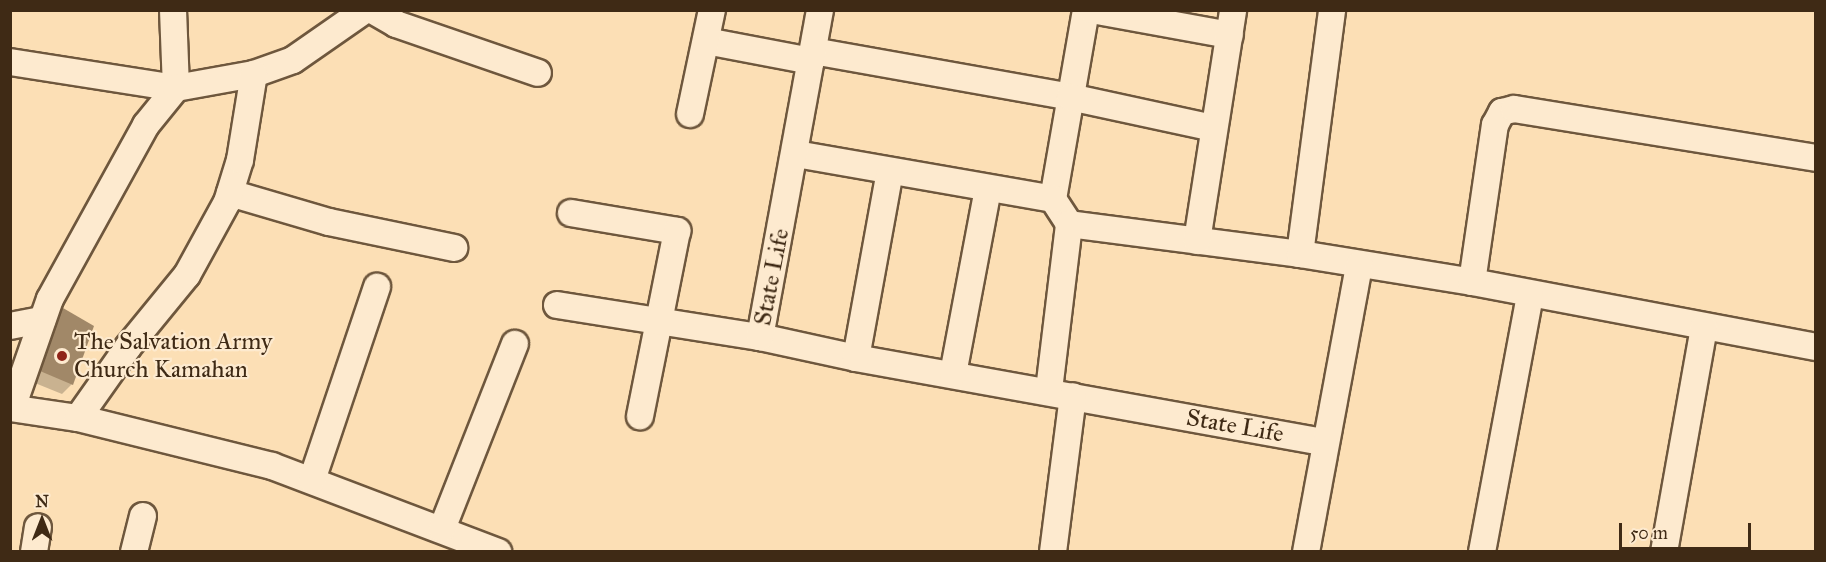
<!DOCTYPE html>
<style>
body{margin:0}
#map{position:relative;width:1826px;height:562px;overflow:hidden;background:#fcdfb5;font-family:"IM FELL Great Primer",serif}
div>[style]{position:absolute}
.shadow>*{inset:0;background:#0003}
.building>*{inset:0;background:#a18868}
.roads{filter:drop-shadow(2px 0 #6e573d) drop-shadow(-2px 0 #6e573d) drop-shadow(0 2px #6e573d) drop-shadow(0 -2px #6e573d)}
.minor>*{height:26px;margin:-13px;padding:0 13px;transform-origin:13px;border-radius:13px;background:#fdeacf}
.dots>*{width:16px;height:16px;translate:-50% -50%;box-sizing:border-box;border:3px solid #fdeacf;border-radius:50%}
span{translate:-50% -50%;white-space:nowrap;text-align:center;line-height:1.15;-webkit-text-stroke:4.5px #fdeacf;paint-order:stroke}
.street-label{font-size:24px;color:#3f2a15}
.poi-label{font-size:24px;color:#3f2a15}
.left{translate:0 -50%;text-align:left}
.frame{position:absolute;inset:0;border:12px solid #3f2a15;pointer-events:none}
.north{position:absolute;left:12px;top:490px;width:60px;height:60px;-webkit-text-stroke:4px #fdeacf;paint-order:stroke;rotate:0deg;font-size:16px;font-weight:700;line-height:24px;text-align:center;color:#3f2a15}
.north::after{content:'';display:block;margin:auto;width:21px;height:27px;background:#3f2a15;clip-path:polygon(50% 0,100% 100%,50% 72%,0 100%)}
.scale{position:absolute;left:1619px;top:523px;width:132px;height:27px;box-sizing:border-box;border:3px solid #3f2a15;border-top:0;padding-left:8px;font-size:18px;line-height:21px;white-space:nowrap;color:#3f2a15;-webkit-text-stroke:4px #fdeacf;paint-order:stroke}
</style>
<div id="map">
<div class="shadow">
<div style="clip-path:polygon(63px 310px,72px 384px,62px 394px,30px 381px,53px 320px)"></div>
</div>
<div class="building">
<div style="clip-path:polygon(63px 308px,94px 326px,73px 385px,40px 371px,40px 341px)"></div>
</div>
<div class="roads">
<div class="minor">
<div style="left:372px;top:10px;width:28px;rotate:30deg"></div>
<div style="left:396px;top:24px;width:150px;rotate:19deg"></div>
<div style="left:1086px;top:10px;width:192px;rotate:99.9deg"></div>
<div style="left:1053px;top:199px;width:30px;rotate:57deg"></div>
<div style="left:1069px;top:224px;width:233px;rotate:7.4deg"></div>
<div style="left:1300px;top:254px;width:174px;rotate:9.2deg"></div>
<div style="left:1472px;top:282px;width:350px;rotate:10.7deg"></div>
<div style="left:1092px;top:10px;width:140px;rotate:10.3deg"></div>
<div style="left:706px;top:41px;width:107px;rotate:10.8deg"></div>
<div style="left:813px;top:51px;width:261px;rotate:10.1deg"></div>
<div style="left:1070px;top:97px;width:146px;rotate:12.2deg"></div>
<div style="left:10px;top:62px;width:168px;rotate:8.9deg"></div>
<div style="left:176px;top:88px;width:78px;rotate:-92.2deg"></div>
<div style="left:690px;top:114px;width:106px;rotate:-78.1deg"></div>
<div style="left:796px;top:154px;width:261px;rotate:9.9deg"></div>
<div style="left:230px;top:193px;width:103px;rotate:16.3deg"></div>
<div style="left:329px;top:222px;width:128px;rotate:11.7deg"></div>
<div style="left:571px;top:213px;width:108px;rotate:9.6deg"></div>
<div style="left:677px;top:231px;width:189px;rotate:101.3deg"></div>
<div style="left:1197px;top:241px;width:234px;rotate:-81.1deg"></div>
<div style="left:1300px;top:254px;width:246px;rotate:-82.5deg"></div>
<div style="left:1472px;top:282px;width:159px;rotate:-81.7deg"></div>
<div style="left:1495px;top:125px;width:15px;rotate:-62deg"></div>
<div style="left:1502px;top:112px;width:12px;rotate:-14deg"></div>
<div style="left:1514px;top:109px;width:306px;rotate:9.2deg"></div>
<div style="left:557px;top:305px;width:206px;rotate:9deg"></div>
<div style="left:760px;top:337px;width:98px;rotate:12.3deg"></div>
<div style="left:856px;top:358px;width:476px;rotate:10.2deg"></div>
<div style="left:10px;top:326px;width:33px;rotate:-11deg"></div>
<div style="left:760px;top:337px;width:332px;rotate:-79.6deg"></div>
<div style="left:856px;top:358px;width:190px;rotate:-79.7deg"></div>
<div style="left:953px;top:374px;width:188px;rotate:-79.3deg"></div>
<div style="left:1049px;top:390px;width:167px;rotate:-83.1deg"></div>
<div style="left:10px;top:408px;width:69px;rotate:8.4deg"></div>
<div style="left:78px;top:418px;width:200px;rotate:13.9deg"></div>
<div style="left:272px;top:466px;width:242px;rotate:20.8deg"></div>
<div style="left:12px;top:408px;width:115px;rotate:-70.8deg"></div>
<div style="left:50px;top:299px;width:199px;rotate:-61.1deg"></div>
<div style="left:146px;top:125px;width:48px;rotate:-51deg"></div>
<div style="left:176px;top:88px;width:79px;rotate:-10.2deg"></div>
<div style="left:254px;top:74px;width:41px;rotate:-19.7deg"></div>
<div style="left:293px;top:60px;width:88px;rotate:-34.8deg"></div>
<div style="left:78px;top:418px;width:87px;rotate:-54.8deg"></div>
<div style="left:128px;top:347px;width:93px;rotate:-50.7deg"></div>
<div style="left:187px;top:275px;width:83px;rotate:-61.3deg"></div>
<div style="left:227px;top:202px;width:44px;rotate:-72.8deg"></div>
<div style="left:240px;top:160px;width:87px;rotate:-80.8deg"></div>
<div style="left:312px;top:480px;width:204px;rotate:-71.4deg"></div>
<div style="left:442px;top:529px;width:199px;rotate:-68.5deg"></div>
<div style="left:34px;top:552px;width:25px;rotate:-81deg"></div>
<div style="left:134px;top:552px;width:37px;rotate:-76deg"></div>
<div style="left:1053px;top:552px;width:157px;rotate:-82.7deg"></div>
<div style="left:1306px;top:552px;width:292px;rotate:-79.5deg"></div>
<div style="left:1482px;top:552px;width:261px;rotate:-79.4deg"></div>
<div style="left:1664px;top:552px;width:228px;rotate:-79.9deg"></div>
</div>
</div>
<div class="dots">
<div style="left:62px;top:356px;background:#8f2418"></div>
</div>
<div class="street-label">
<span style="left:772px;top:277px;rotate:-79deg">State Life</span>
<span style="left:1235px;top:426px;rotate:10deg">State Life</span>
</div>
<div class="poi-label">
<span class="left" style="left:74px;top:356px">The Salvation Army<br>Church Kamahan</span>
</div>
<div class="frame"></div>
<div class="north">N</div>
<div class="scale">50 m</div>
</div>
